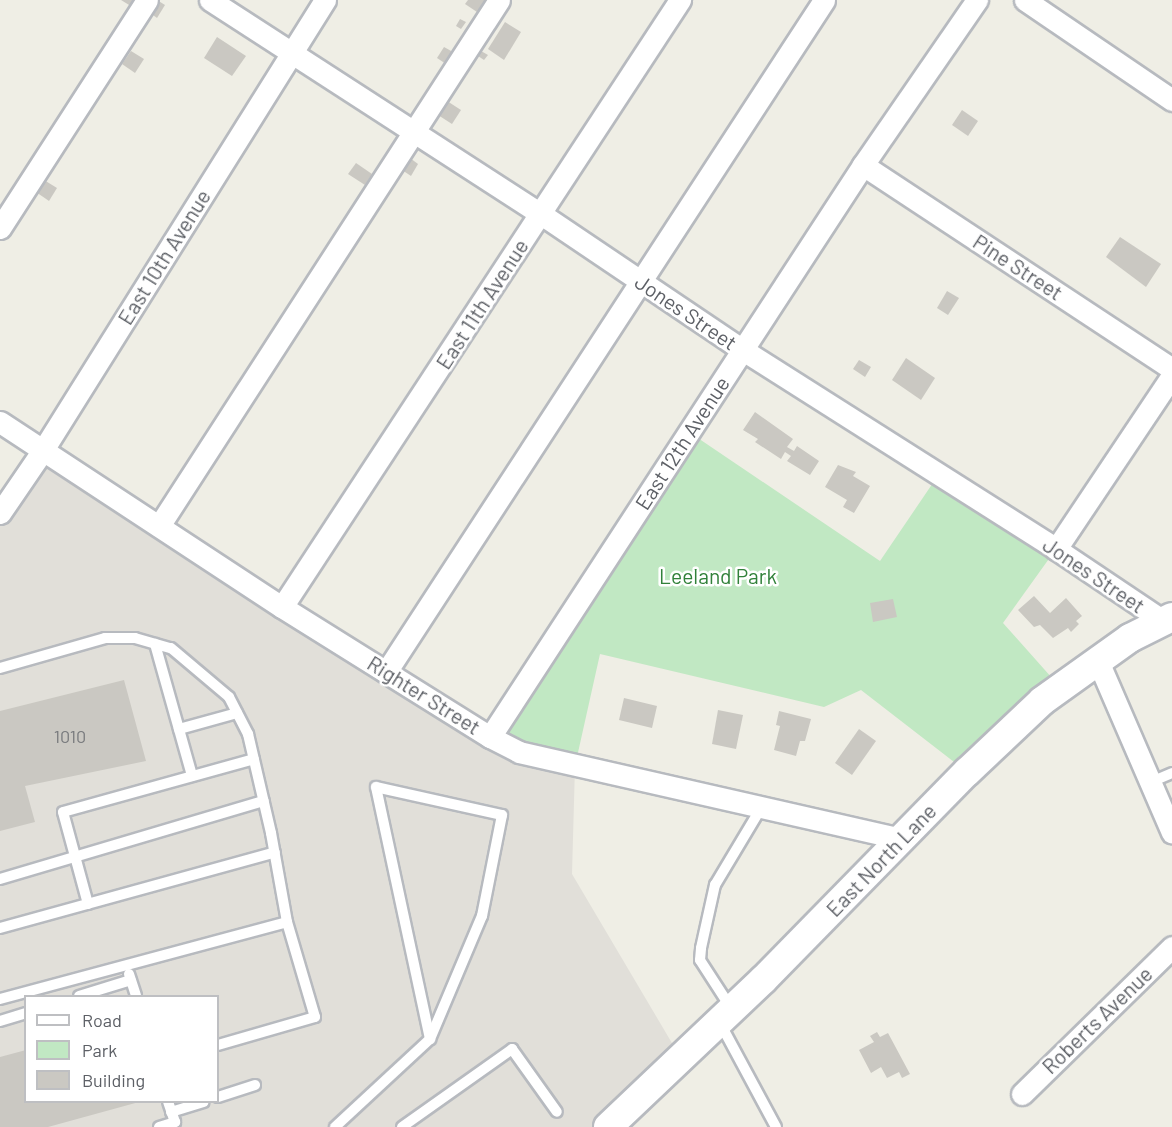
<!DOCTYPE html>
<style>
body{margin:0}
#map{position:relative;width:1172px;height:1127px;overflow:hidden;background:#efeee5;font-family:Barlow,sans-serif}
div>[style]{position:absolute}
.industrial>*{inset:0;background:#e1dfd9}
.green>*{inset:0;background:#c1e8c3}
.building>*{inset:0;background:#cac8c2}
.roads{filter:drop-shadow(2px 0 #b7babf) drop-shadow(-2px 0 #b7babf) drop-shadow(0 2px #b7babf) drop-shadow(0 -2px #b7babf)}
.lane>*{height:10px;margin:-5px;padding:0 5px;transform-origin:5px;border-radius:5px;background:#fff}
.street>*{height:21px;margin:-10.5px;padding:0 10.5px;transform-origin:10.5px;border-radius:10.5px;background:#fff}
.secondary>*{height:28px;margin:-14px;padding:0 14px;transform-origin:14px;border-radius:14px;background:#fff}
span{translate:-50% -50%;white-space:nowrap;text-align:center;line-height:1.15;-webkit-text-stroke:5px #fff;paint-order:stroke}
.number-label{font-size:18px;color:#787a7d}
.number-label span{-webkit-text-stroke-width:0}
.street-label{font-size:21px;color:#5d6066}
.park-label{font-size:21px;color:#31813a}
.legend{position:absolute;left:24px;top:995px;width:195px;height:108px;box-sizing:border-box;background:#fff;border:2px solid #bebfc2;margin:0;padding:8px 10px;list-style:none;font-size:18px;color:#5d6066}
.legend li{display:flex;align-items:center;gap:12px;height:30px}
.legend b{width:30px;border:2px solid #bebfc2}
</style>
<div id="map">
<div class="industrial">
<div style="clip-path:polygon(evenodd,43px 450px,490px 737px,575px 766px,572px 874px,682px 1060px,608px 1127px,0 1127px,0 513px,43px 450px,26px 996px,218px 996px,218px 1102px,26px 1102px,26px 996px)"></div>
</div>
<div class="green">
<div style="clip-path:polygon(689px 432px,880px 561px,939px 474px,1056px 549px,1003px 623px,1060px 687px,967px 772px,861px 690px,824px 707px,600px 654px,575px 766px,490px 737px)"></div>
</div>
<div class="building">
<div style="clip-path:polygon(121px 0,139px 0,134px 8px)"></div>
<div style="clip-path:polygon(157px 0,165px 5px,157px 18px,149px 12px)"></div>
<div style="clip-path:polygon(468px 0,489px 0,480px 14px,465px 4px)"></div>
<div style="clip-path:polygon(460px 19px,466px 22px,461px 29px,456px 26px)"></div>
<div style="clip-path:polygon(505px 22px,521px 32px,504px 60px,488px 49px)"></div>
<div style="clip-path:polygon(217px 37px,246px 56px,232px 76px,204px 58px)"></div>
<div style="clip-path:polygon(444px 47px,453px 52px,446px 64px,437px 58px)"></div>
<div style="clip-path:polygon(131px 51px,144px 59px,135px 73px,122px 64px)"></div>
<div style="clip-path:polygon(481px 51px,488px 55px,484px 60px,478px 56px)"></div>
<div style="clip-path:polygon(447px 101px,461px 110px,452px 124px,438px 115px)"></div>
<div style="clip-path:polygon(962px 110px,978px 121px,968px 136px,952px 125px)"></div>
<div style="clip-path:polygon(410px 158px,418px 164px,411px 176px,402px 170px)"></div>
<div style="clip-path:polygon(356px 163px,372px 174px,365px 185px,348px 174px)"></div>
<div style="clip-path:polygon(44px 180px,57px 188px,49px 201px,36px 192px)"></div>
<div style="clip-path:polygon(1120px 237px,1161px 264px,1146px 287px,1106px 257px)"></div>
<div style="clip-path:polygon(947px 291px,959px 298px,948px 315px,937px 308px)"></div>
<div style="clip-path:polygon(906px 358px,935px 378px,921px 400px,892px 380px)"></div>
<div style="clip-path:polygon(859px 360px,871px 367px,865px 377px,853px 369px)"></div>
<div style="clip-path:polygon(755px 412px,793px 439px,787px 447px,794px 451px,797px 446px,819px 461px,810px 475px,787px 461px,791px 456px,785px 452px,781px 459px,755px 442px,758px 439px,743px 430px)"></div>
<div style="clip-path:polygon(838px 465px,856px 472px,853px 476px,870px 486px,854px 513px,843px 507px,847px 500px,825px 487px)"></div>
<div style="clip-path:polygon(1034px 596px,1050px 613px,1066px 598px,1082px 616px,1076px 621px,1079px 624px,1071px 632px,1068px 628px,1053px 638px,1040px 625px,1034px 627px,1018px 610px)"></div>
<div style="clip-path:polygon(893px 599px,897px 617px,873px 622px,870px 603px)"></div>
<div style="clip-path:polygon(124px 680px,146px 761px,25px 786px,35px 822px,0 831px,0 711px)"></div>
<div style="clip-path:polygon(624px 698px,657px 706px,652px 728px,619px 720px)"></div>
<div style="clip-path:polygon(718px 710px,743px 715px,736px 749px,712px 744px)"></div>
<div style="clip-path:polygon(779px 711px,811px 719px,805px 741px,800px 741px,796px 756px,774px 750px,780px 726px,776px 725px)"></div>
<div style="clip-path:polygon(859px 729px,876px 741px,852px 775px,835px 763px)"></div>
<div style="clip-path:polygon(877px 1032px,880px 1037px,888px 1033px,910px 1074px,902px 1078px,899px 1072px,887px 1078px,881px 1067px,871px 1073px,859px 1050px,874px 1042px,870px 1036px)"></div>
<div style="clip-path:polygon(26px 1050px,26px 1102px,139px 1102px,48px 1127px,0 1127px,0 1057px)"></div>
</div>
<div class="roads">
<div class="lane">
<div style="left:155px;top:644px;width:137px;rotate:74.3deg"></div>
<div style="left:0;top:668px;width:109px;rotate:-15.9deg"></div>
<div style="left:105px;top:638px;width:30px"></div>
<div style="left:135px;top:638px;width:37px;rotate:16deg"></div>
<div style="left:171px;top:648px;width:76px;rotate:40.2deg"></div>
<div style="left:229px;top:697px;width:42px;rotate:62.8deg"></div>
<div style="left:248px;top:734px;width:102px;rotate:76.9deg"></div>
<div style="left:271px;top:833px;width:90px;rotate:79.8deg"></div>
<div style="left:179px;top:729px;width:60px;rotate:-15.4deg"></div>
<div style="left:1151px;top:782px;width:23px;rotate:-23deg"></div>
<div style="left:0;top:879px;width:275px;rotate:-16.5deg"></div>
<div style="left:88px;top:904px;width:95px;rotate:-105.2deg"></div>
<div style="left:63px;top:812px;width:198px;rotate:-15.5deg"></div>
<div style="left:0;top:928px;width:285px;rotate:-15.4deg"></div>
<div style="left:129px;top:974px;width:23px;rotate:72deg"></div>
<div style="left:79px;top:996px;width:54px;rotate:-17.1deg"></div>
<div style="left:0;top:999px;width:297px;rotate:-15deg"></div>
<div style="left:287px;top:922px;width:99px;rotate:73.6deg"></div>
<div style="left:315px;top:1017px;width:101px;rotate:163.9deg"></div>
<div style="left:731px;top:1008px;width:57px;rotate:-122.9deg"></div>
<div style="left:700px;top:960px;width:12px;rotate:-85deg"></div>
<div style="left:701px;top:948px;width:65px;rotate:-77.5deg"></div>
<div style="left:715px;top:885px;width:90px;rotate:-59.1deg"></div>
<div style="left:0;top:1021px;width:27px;rotate:-17deg"></div>
<div style="left:720px;top:1023px;width:118px;rotate:61.7deg"></div>
<div style="left:218px;top:1097px;width:39px;rotate:-18deg"></div>
<div style="left:171px;top:1112px;width:34px;rotate:-17deg"></div>
<div style="left:159px;top:1127px;width:17px;rotate:-17deg"></div>
<div style="left:175px;top:1122px;width:21px;rotate:-109deg"></div>
<div style="left:335px;top:1127px;width:129px;rotate:-42.8deg"></div>
<div style="left:430px;top:1039px;width:134px;rotate:-67.1deg"></div>
<div style="left:482px;top:916px;width:103px;rotate:-78.8deg"></div>
<div style="left:502px;top:815px;width:129px;rotate:-167.5deg"></div>
<div style="left:376px;top:787px;width:258px;rotate:77.9deg"></div>
<div style="left:402px;top:1127px;width:135px;rotate:-35.3deg"></div>
<div style="left:512px;top:1049px;width:77px;rotate:54.5deg"></div>
</div>
<div class="street">
<div style="left:210px;top:0;width:394px;rotate:32.9deg"></div>
<div style="left:541px;top:214px;width:244px;rotate:34deg"></div>
<div style="left:743px;top:350px;width:371px;rotate:32.4deg"></div>
<div style="left:1056px;top:549px;width:129px;rotate:33.9deg"></div>
<div style="left:1025px;top:0;width:178px;rotate:34.2deg"></div>
<div style="left:863px;top:165px;width:370px;rotate:33.4deg"></div>
<div style="left:0;top:228px;width:271px;rotate:-57.2deg"></div>
<div style="left:0;top:422px;width:337px;rotate:33.3deg"></div>
<div style="left:282px;top:607px;width:245px;rotate:32deg"></div>
<div style="left:490px;top:737px;width:33px;rotate:27deg"></div>
<div style="left:519px;top:752px;width:394px;rotate:12.8deg"></div>
<div style="left:0;top:513px;width:76px;rotate:-55.7deg"></div>
<div style="left:43px;top:450px;width:531px;rotate:-57.93deg"></div>
<div style="left:159px;top:526px;width:626px;rotate:-57.12deg"></div>
<div style="left:1056px;top:549px;width:208px;rotate:-56.2deg"></div>
<div style="left:282px;top:607px;width:726px;rotate:-56.75deg"></div>
<div style="left:1097px;top:659px;width:189px;rotate:66.6deg"></div>
<div style="left:386px;top:672px;width:802px;rotate:-56.9deg"></div>
<div style="left:490px;top:737px;width:683px;rotate:-56.89deg"></div>
<div style="left:863px;top:165px;width:201px;rotate:-55.4deg"></div>
<div style="left:1022px;top:1094px;width:210px;rotate:-44.4deg"></div>
</div>
<div class="secondary">
<div style="left:608px;top:1127px;width:215px;rotate:-43.5deg"></div>
<div style="left:764px;top:979px;width:290px;rotate:-45.6deg"></div>
<div style="left:967px;top:772px;width:103px;rotate:-43.4deg"></div>
<div style="left:1042px;top:701px;width:108px;rotate:-35.6deg"></div>
<div style="left:1130px;top:638px;width:47px;rotate:-26.6deg"></div>
</div>
</div>
<div class="number-label">
<span style="left:70px;top:736px">1010</span>
</div>
<div class="street-label">
<span style="left:164px;top:257px;rotate:-58deg">East 10th Avenue</span>
<span style="left:1018px;top:267px;rotate:33deg">Pine Street</span>
<span style="left:482px;top:304px;rotate:-57deg">East 11th Avenue</span>
<span style="left:686px;top:312px;rotate:34deg">Jones Street</span>
<span style="left:682px;top:443px;rotate:-57deg">East 12th Avenue</span>
<span style="left:1094px;top:575px;rotate:34deg">Jones Street</span>
<span style="left:424px;top:695px;rotate:32deg">Righter Street</span>
<span style="left:881px;top:860px;rotate:-46deg">East North Lane</span>
<span style="left:1097px;top:1020px;rotate:-44deg">Roberts Avenue</span>
</div>
<div class="park-label">
<span style="left:718px;top:576px">Leeland Park</span>
</div>
<ul class="legend">
<li><b style="height:8px;background:#fff"></b>Road</li>
<li><b style="height:16px;background:#c1e8c3"></b>Park</li>
<li><b style="height:16px;background:#cac8c2"></b>Building</li>
</ul>
</div>
